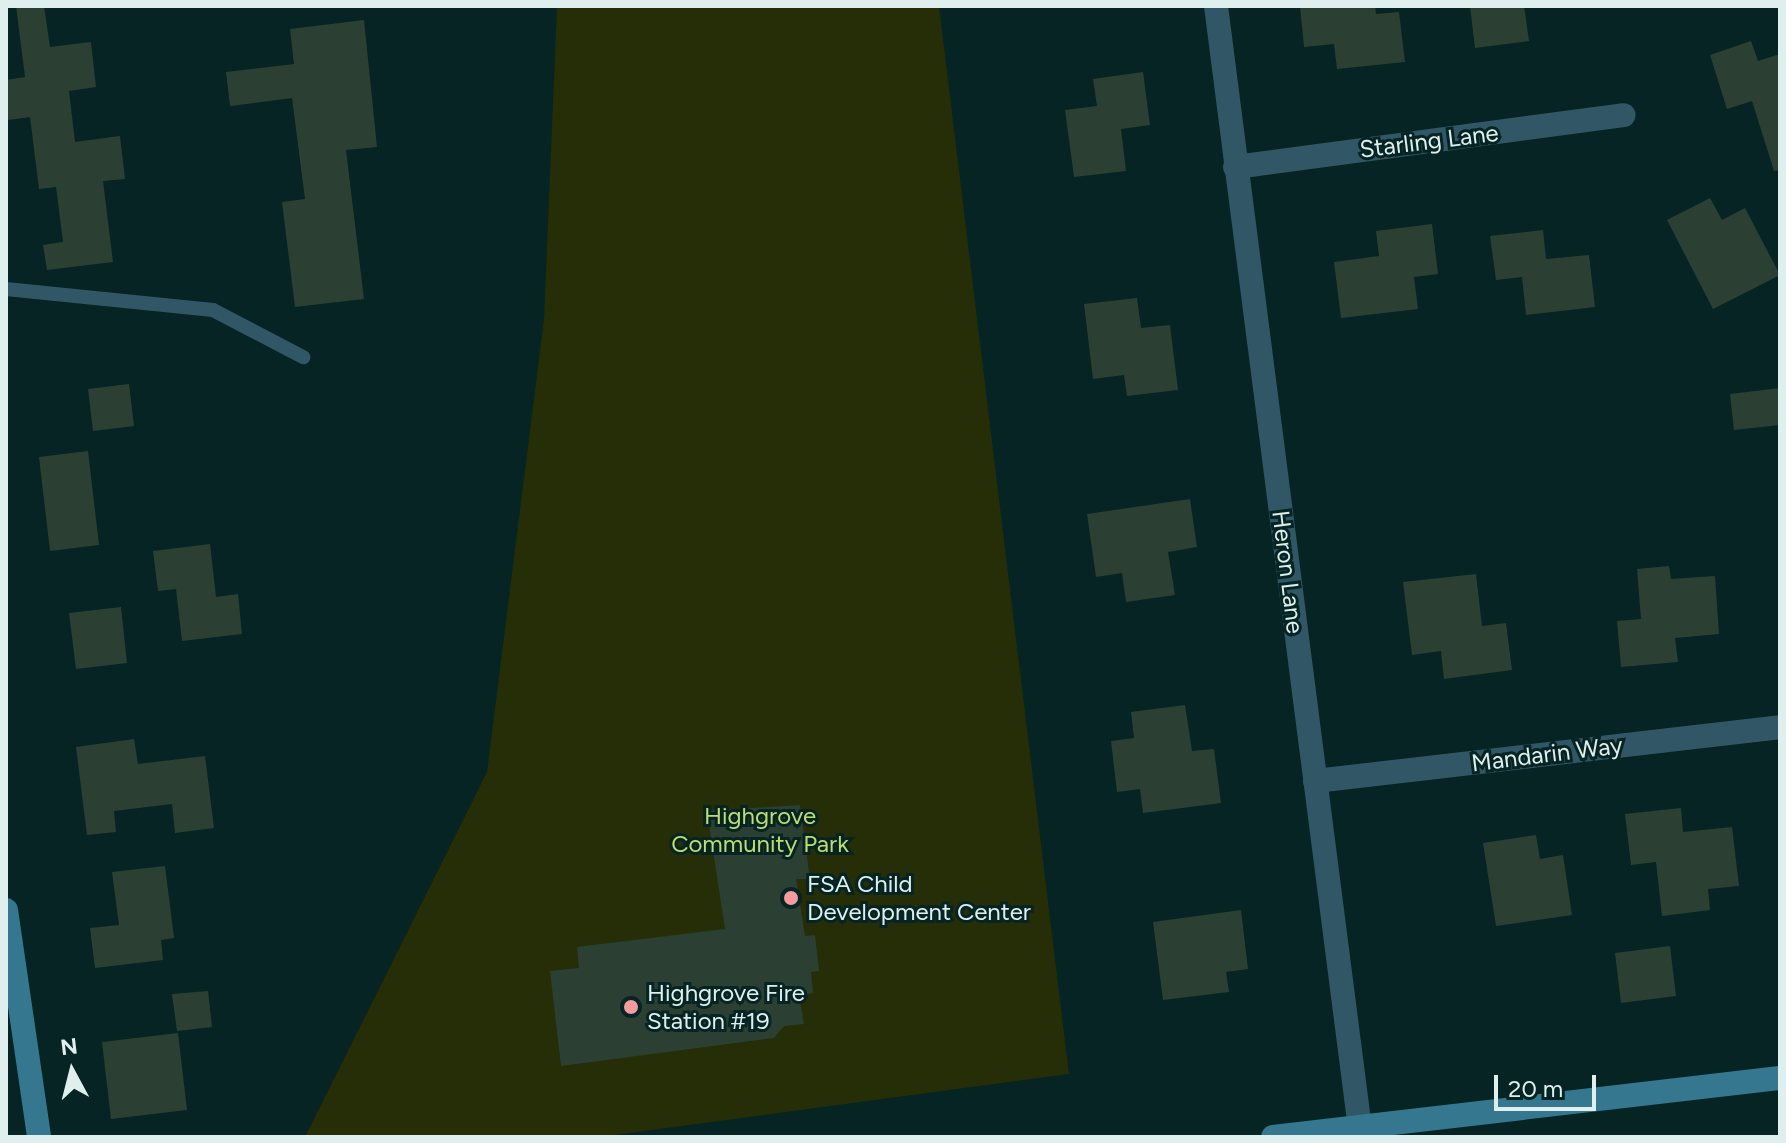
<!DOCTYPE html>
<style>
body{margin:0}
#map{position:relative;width:1786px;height:1143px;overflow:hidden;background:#052423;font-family:Figtree,sans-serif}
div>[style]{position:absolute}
.green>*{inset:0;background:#252e07}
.building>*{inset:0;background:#2b4033}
.lane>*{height:14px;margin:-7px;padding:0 7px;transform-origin:7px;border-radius:7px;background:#315766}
.street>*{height:24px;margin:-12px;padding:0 12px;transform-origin:12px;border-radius:12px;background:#315766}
.secondary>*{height:24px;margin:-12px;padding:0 12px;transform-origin:12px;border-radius:12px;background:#35778f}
.dots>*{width:22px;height:22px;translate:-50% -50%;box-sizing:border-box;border:4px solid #052423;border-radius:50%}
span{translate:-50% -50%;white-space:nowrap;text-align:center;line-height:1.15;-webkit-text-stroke:6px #052423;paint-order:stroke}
.street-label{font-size:24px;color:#deefed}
.park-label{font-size:24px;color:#bfdd6e}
.poi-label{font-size:24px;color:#deefed}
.left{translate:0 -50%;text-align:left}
.frame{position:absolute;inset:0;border:8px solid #deefed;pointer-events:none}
.north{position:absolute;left:32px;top:1031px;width:80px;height:80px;-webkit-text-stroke:6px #052423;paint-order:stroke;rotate:353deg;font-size:22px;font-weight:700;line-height:32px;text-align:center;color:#deefed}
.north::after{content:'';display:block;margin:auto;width:28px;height:36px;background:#deefed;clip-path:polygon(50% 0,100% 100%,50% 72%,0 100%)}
.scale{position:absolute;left:1494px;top:1075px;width:102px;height:36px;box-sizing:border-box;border:4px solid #deefed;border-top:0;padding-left:10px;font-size:24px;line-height:28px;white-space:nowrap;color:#deefed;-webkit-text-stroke:6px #052423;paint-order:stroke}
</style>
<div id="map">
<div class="green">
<div style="clip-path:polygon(557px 6px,939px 6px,1069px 1074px,599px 1137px,305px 1137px,487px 772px,544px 319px)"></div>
</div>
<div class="building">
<div style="clip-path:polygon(16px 6px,44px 6px,50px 47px,91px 42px,96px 87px,69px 91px,75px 142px,120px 136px,125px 179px,103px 181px,113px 262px,47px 270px,43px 245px,63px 242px,56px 187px,39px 189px,30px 117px,8px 120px,6px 106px,6px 80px,25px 77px)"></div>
<div style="clip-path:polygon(1300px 6px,1375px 6px,1376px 14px,1399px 12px,1405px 62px,1337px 69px,1334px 44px,1304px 47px)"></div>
<div style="clip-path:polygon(1470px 6px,1524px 6px,1529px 41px,1475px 48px)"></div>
<div style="clip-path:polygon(364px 20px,377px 147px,346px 150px,364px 299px,295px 307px,282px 202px,305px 199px,292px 98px,230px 106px,226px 72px,294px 64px,290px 29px)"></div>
<div style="clip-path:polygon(1751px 41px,1758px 61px,1780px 54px,1780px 170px,1774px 171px,1752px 101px,1727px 109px,1710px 55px)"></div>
<div style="clip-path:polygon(1143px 72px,1150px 125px,1121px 129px,1126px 171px,1074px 177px,1065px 110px,1097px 106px,1093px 79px)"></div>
<div style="clip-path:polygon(1710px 198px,1722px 220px,1745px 208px,1780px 275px,1713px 309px,1667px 220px)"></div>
<div style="clip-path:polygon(1432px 224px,1438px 274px,1414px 277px,1418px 309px,1341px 318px,1334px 262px,1379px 256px,1376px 231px)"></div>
<div style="clip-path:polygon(1543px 230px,1546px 259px,1589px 255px,1595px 307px,1526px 315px,1522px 277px,1496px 280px,1490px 236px)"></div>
<div style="clip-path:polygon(1137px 298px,1141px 328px,1170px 325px,1178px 390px,1127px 396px,1124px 375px,1093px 379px,1084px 304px)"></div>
<div style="clip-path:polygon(129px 384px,134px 426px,93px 431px,88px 389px)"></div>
<div style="clip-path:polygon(1780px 388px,1780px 425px,1734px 430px,1730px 394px)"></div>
<div style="clip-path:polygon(88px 451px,99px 545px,50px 551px,39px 457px)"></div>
<div style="clip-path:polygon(1190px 499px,1197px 547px,1168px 552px,1175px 595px,1126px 602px,1122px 573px,1096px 577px,1087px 514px)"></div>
<div style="clip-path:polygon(210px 544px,216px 597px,238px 594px,242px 634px,182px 641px,176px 589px,158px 591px,153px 551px)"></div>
<div style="clip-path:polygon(1669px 566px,1671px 579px,1715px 576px,1719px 634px,1675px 638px,1678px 662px,1621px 667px,1617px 621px,1641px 619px,1637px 569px)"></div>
<div style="clip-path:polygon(1476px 574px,1482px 626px,1506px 623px,1512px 670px,1444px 679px,1441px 651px,1412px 655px,1403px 582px)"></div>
<div style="clip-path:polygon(121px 607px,127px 663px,76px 669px,69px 613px)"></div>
<div style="clip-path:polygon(1185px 705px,1192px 751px,1214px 749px,1221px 803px,1143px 813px,1140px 789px,1117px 792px,1111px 741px,1134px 738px,1131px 712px)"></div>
<div style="clip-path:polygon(134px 739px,138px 764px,205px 756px,214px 828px,175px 833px,172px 804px,114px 811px,116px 832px,87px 835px,76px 747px)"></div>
<div style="clip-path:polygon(800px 805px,810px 879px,796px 879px,805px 936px,815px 935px,819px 971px,811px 972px,813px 993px,799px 996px,804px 1024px,784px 1026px,774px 1038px,561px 1066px,550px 971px,579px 968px,577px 947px,725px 929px,707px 811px)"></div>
<div style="clip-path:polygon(1681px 808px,1683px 832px,1732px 827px,1739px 886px,1708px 889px,1710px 910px,1662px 916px,1656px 862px,1631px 865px,1625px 814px)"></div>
<div style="clip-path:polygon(1536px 835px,1540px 859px,1563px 855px,1572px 915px,1496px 926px,1483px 843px)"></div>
<div style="clip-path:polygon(165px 866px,174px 938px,161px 940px,163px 960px,95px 968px,90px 928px,119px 925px,112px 872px)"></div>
<div style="clip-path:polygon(1241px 910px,1248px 969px,1226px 972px,1229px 992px,1163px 1000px,1153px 922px)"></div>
<div style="clip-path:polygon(1670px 946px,1676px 996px,1621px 1003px,1615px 953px)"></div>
<div style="clip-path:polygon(208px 991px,212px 1027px,177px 1031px,172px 994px)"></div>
<div style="clip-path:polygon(178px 1033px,187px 1110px,111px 1119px,102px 1042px)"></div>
</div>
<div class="lane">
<div style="left:6px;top:289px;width:208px;rotate:5.8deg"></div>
<div style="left:213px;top:310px;width:102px;rotate:27.6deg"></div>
</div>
<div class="street">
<div style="left:1216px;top:6px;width:1140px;rotate:82.69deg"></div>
<div style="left:1235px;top:167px;width:392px;rotate:-7.6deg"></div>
<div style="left:1315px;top:781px;width:468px;rotate:-6.6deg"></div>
</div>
<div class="secondary">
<div style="left:6px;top:910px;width:229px;rotate:81.7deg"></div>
<div style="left:1273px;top:1137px;width:510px;rotate:-6.64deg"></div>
</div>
<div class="dots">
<div style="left:791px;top:898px;background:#f59b9d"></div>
<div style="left:631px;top:1007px;background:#f59b9d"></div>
</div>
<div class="street-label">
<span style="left:1429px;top:141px;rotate:-7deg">Starling Lane</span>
<span style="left:1288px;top:572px;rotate:83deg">Heron Lane</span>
<span style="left:1547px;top:754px;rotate:-7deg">Mandarin Way</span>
</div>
<div class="park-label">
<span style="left:760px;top:830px">Highgrove<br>Community Park</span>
</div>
<div class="poi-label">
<span class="left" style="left:807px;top:898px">FSA Child<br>Development Center</span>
<span class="left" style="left:647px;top:1007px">Highgrove Fire<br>Station #19</span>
</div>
<div class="frame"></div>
<div class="north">N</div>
<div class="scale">20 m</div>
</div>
